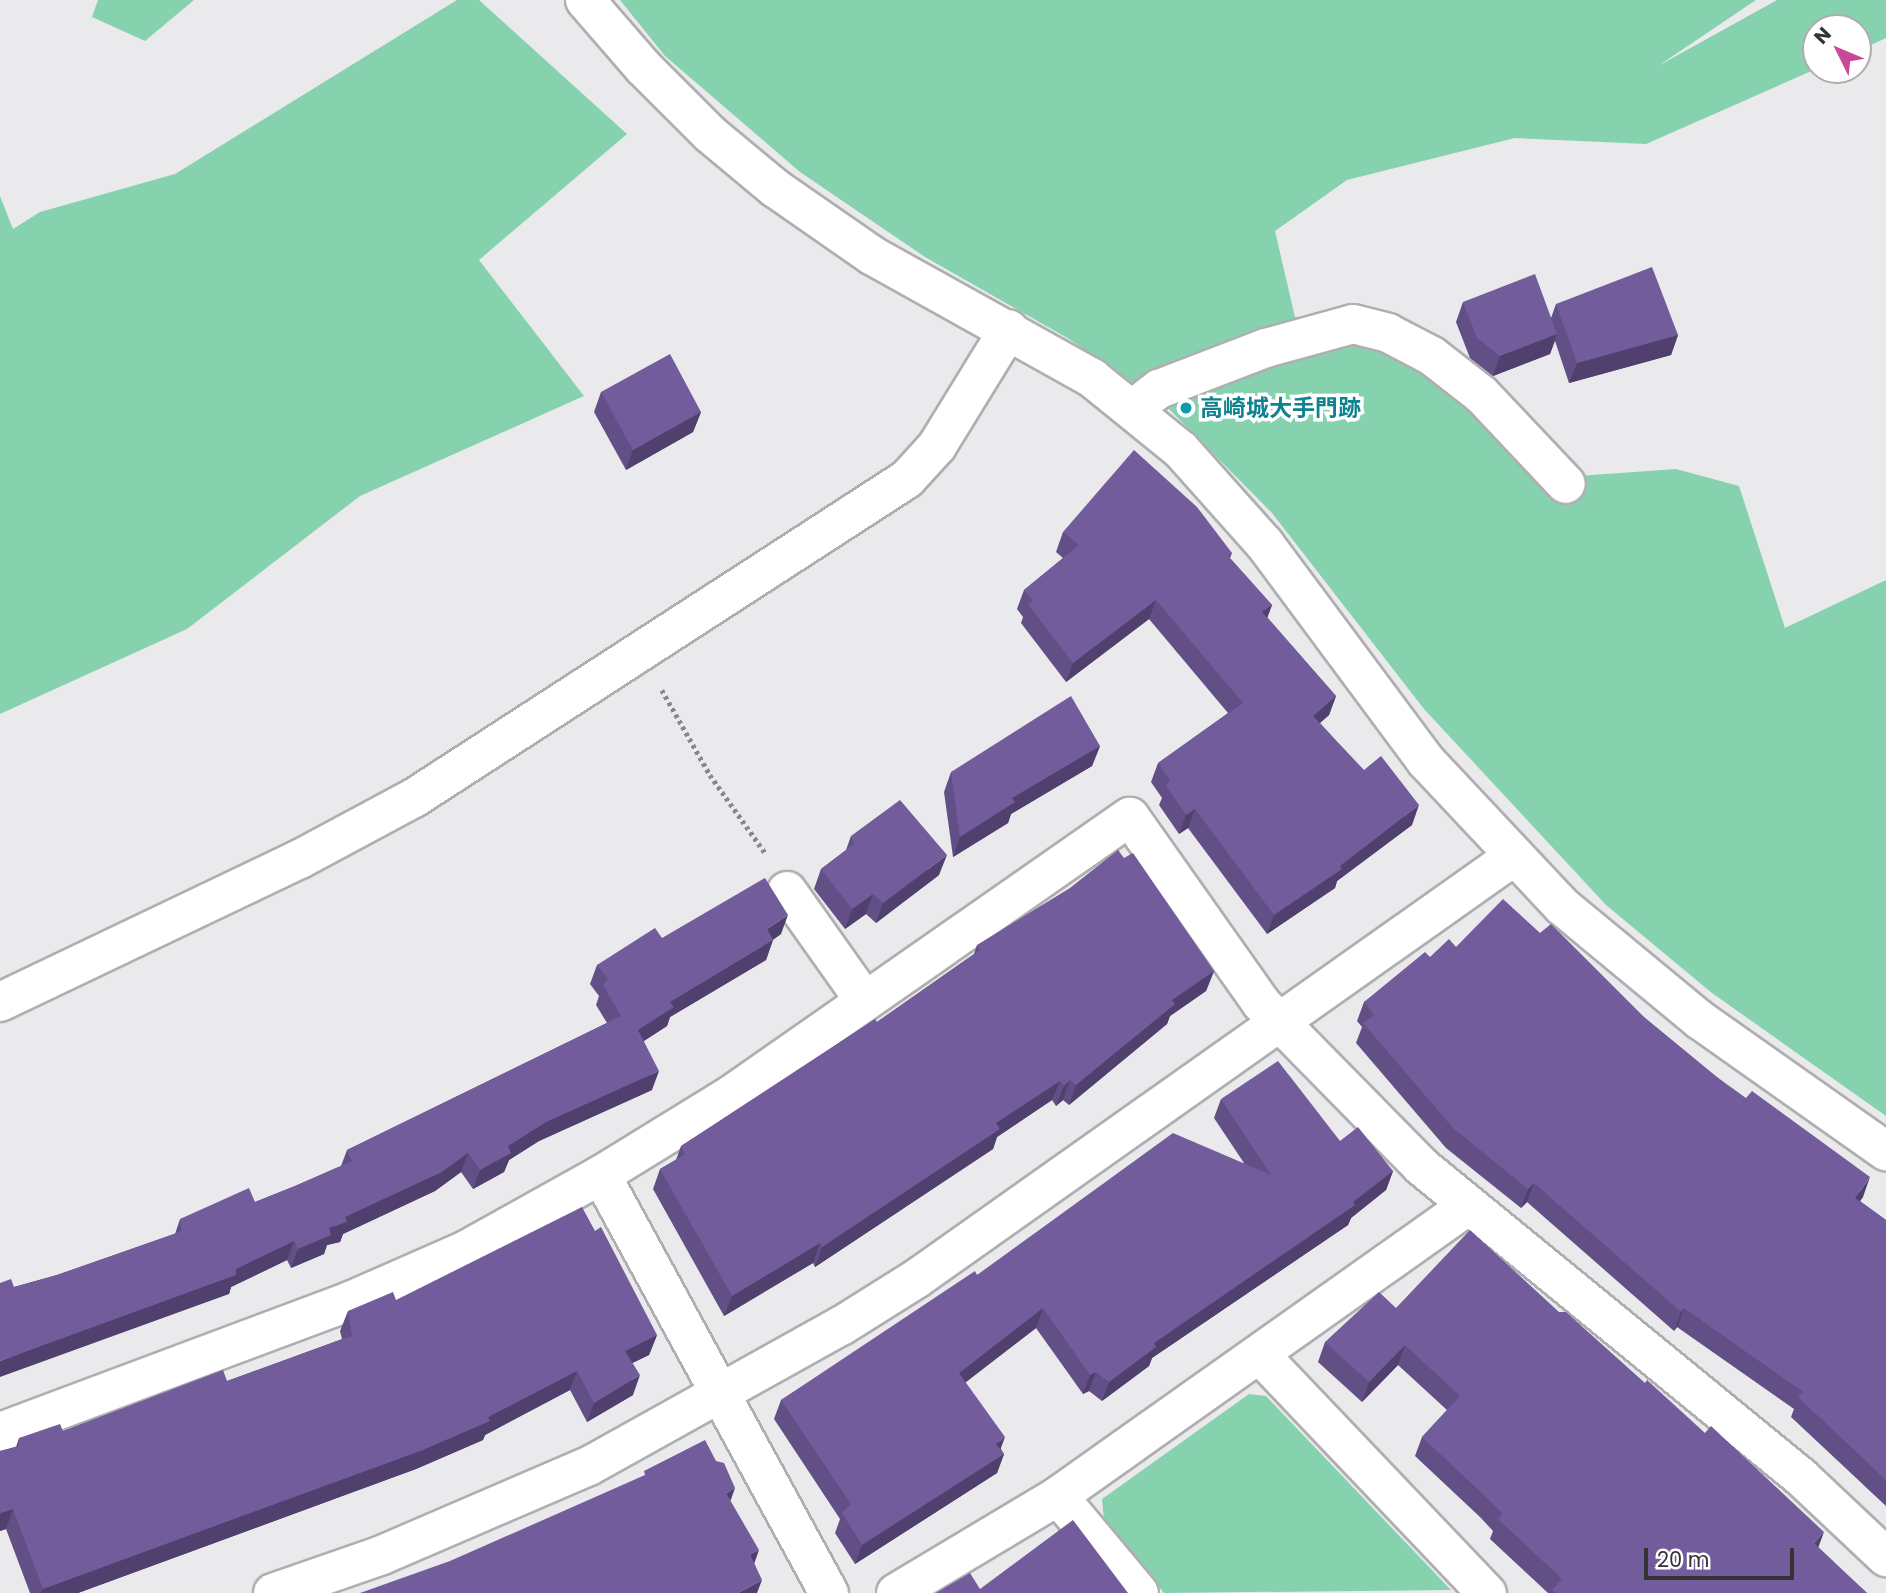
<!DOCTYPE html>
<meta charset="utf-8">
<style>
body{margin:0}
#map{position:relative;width:1886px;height:1593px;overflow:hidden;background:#eaeaed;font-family:Poppins,"Noto Sans JP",sans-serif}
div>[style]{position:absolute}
.green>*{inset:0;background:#86d2af}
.path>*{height:4.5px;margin-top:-2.25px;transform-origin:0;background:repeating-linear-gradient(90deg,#88888a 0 3.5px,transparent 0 7px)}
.roads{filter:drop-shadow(2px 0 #afafb2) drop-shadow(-2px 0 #afafb2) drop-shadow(0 2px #afafb2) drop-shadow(0 -2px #afafb2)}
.minor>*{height:38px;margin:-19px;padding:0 19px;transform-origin:19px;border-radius:19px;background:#fff}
.wall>*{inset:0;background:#624f86}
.shaded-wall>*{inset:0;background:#50406d}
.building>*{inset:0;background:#725c9c}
.dots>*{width:19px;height:19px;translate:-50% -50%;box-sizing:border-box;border:4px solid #fff;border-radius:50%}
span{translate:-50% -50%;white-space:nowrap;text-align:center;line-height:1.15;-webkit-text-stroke:7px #fff;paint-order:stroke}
.culture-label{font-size:23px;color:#0d838f;font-weight:700}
.left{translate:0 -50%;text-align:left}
.north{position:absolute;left:1802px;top:14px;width:70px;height:70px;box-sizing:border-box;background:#fff;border:2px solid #adadae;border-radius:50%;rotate:313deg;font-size:19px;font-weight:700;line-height:28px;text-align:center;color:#333335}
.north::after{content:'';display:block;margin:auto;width:24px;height:32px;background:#c74997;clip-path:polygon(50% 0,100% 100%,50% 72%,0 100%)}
.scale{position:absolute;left:1644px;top:1548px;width:150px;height:32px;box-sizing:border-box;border:4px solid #333335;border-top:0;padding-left:9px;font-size:21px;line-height:24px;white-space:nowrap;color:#333335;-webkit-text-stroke:5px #fff;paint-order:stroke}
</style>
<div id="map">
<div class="green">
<div style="clip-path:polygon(98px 0,194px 0,145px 41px,92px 17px)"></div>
<div style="clip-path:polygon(457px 0,479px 0,627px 134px,479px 260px,584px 396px,360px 496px,187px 629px,0 714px,0 196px,13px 229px,40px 212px,175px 174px)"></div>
<div style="clip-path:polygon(620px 0,1756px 0,1658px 66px,1777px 0,1886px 0,1886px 38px,1858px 51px,1858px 28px,1816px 28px,1816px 69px,1646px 144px,1515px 138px,1347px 180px,1275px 231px,1295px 317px,1345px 315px,1578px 476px,1676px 469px,1739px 486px,1785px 628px,1886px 580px,1886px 1116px,1712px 993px,1606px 905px,1424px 709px,1272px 513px,1166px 406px,1069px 339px,925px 257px,800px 172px,665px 56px)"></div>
<div style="clip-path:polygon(1249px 1394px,1266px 1396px,1451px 1590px,1164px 1593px,1104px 1521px,1102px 1499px)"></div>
</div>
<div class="path">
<div style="left:662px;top:690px;width:98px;rotate:60.5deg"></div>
<div style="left:710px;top:775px;width:97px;rotate:54.7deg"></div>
</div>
<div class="roads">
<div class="minor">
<div style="left:585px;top:0;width:89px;rotate:49.1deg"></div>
<div style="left:643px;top:67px;width:95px;rotate:45deg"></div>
<div style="left:710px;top:134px;width:85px;rotate:39.7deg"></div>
<div style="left:775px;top:188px;width:119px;rotate:34.8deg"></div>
<div style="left:873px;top:256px;width:251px;rotate:29.1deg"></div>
<div style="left:1092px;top:378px;width:114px;rotate:39deg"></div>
<div style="left:1181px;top:450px;width:125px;rotate:48.3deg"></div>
<div style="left:1264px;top:543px;width:272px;rotate:53.4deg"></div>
<div style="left:1426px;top:761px;width:199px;rotate:46.8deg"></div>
<div style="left:1562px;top:906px;width:179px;rotate:39.6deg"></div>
<div style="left:1700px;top:1020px;width:228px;rotate:35.2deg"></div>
<div style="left:1133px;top:409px;width:33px;rotate:-38deg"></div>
<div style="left:1159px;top:389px;width:115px;rotate:-21deg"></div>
<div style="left:1266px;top:348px;width:90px;rotate:-15.4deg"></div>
<div style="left:1353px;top:324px;width:36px;rotate:14deg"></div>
<div style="left:1388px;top:333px;width:50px;rotate:27.6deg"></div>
<div style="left:1432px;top:356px;width:63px;rotate:38deg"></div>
<div style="left:1482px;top:395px;width:122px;rotate:46.7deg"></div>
<div style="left:787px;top:891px;width:135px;rotate:54.7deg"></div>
<div style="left:0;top:1002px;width:332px;rotate:-25.5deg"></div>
<div style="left:300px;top:859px;width:129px;rotate:-28.2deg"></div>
<div style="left:414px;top:798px;width:587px;rotate:-32.91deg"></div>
<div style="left:907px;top:479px;width:45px;rotate:-47.7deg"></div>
<div style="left:937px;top:446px;width:137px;rotate:-58.4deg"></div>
<div style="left:601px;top:1175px;width:476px;rotate:61.4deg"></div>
<div style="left:1260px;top:1355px;width:329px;rotate:46.4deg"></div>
<div style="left:0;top:1432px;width:374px;rotate:-20.5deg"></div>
<div style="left:350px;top:1301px;width:127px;rotate:-23.7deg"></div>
<div style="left:466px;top:1250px;width:154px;rotate:-29.1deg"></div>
<div style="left:601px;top:1175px;width:149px;rotate:-31.6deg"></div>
<div style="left:728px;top:1097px;width:490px;rotate:-34.9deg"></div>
<div style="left:1130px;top:817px;width:228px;rotate:54.8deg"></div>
<div style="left:1261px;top:1003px;width:228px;rotate:45.5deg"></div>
<div style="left:1421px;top:1166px;width:491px;rotate:39.3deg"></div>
<div style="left:1801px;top:1477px;width:117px;rotate:43.3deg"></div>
<div style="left:1058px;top:1496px;width:126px;rotate:50.1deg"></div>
<div style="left:273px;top:1593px;width:115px;rotate:-19.2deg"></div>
<div style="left:382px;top:1555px;width:225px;rotate:-23.3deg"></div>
<div style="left:589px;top:1466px;width:288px;rotate:-29.1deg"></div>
<div style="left:841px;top:1326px;width:89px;rotate:-32.1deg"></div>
<div style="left:916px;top:1279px;width:731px;rotate:-35.26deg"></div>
<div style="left:896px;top:1593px;width:189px;rotate:-30.9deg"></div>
<div style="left:1058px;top:1496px;width:500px;rotate:-35.3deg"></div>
</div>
</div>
<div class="wall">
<div style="clip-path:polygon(1463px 302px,1551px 318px,1556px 304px,1678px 335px,1671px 355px,1569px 383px,1555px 341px,1550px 354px,1493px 376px,1470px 358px,1456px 322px)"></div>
<div style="clip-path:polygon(601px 392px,701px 412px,693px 432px,626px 470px,594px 412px)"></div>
<div style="clip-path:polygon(1063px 532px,1232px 553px,1230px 558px,1272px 605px,1267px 617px,1336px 696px,1329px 715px,1320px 723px,1412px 825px,1337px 881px,1335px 888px,1267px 934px,1188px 828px,1179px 834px,1159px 805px,1162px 798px,1151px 782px,1158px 763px,1228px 713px,1149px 619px,1066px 682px,1021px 623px,1023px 617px,1017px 609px,1024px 590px,1063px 558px,1056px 552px)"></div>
<div style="clip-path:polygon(1100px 746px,1092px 766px,1011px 814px,1008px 823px,953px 857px,944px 792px,951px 772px)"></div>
<div style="clip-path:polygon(851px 836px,939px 875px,876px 923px,866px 914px,845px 929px,814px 889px,821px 869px,846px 850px)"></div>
<div style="clip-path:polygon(1540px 933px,1645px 1018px,1863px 1197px,1860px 1201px,1886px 1220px,1886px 1506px,1791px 1417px,1794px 1409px,1677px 1327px,1674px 1331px,1527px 1202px,1521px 1208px,1446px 1148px,1356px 1043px,1362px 1027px,1357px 1021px,1364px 1002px,1430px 957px,1456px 947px)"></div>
<div style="clip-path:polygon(781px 934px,773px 940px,766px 960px,670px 1017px,667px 1026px,644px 1041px,652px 1090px,539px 1141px,509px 1160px,504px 1172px,473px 1189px,461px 1172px,435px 1191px,343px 1234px,340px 1242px,327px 1245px,324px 1254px,291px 1268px,287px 1260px,231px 1287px,229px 1294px,14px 1287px,57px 1275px,175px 1234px,180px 1219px,255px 1202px,295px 1186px,341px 1166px,347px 1150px,607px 1023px,596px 1005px,599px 996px,590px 984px,597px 965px,662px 938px)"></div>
<div style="clip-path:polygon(977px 945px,1214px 971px,1206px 991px,1170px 1016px,1167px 1024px,1069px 1105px,1063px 1100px,1056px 1106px,1052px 1100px,997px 1137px,993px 1149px,815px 1267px,813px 1263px,724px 1316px,653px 1189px,660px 1169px,676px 1160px,681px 1146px,877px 1022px,974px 954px)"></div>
<div style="clip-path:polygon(1221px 1099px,1340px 1141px,1393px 1171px,1386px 1190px,1351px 1218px,1348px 1225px,1152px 1358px,1149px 1366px,1102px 1401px,1089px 1391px,1083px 1394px,1036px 1328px,965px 1382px,1001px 1449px,1004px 1454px,997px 1473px,855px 1564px,835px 1533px,840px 1519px,774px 1419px,781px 1400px,977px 1275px,1244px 1163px,1214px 1118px)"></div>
<div style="clip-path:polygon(396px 1300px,657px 1335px,649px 1355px,632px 1363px,633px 1395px,587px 1422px,570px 1390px,485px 1435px,483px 1440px,416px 1469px,78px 1593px,30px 1593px,6px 1529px,0 1531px,0 1451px,16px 1447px,19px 1438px,63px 1431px,227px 1381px,342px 1339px,340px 1331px,348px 1311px)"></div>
<div style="clip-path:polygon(1396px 1308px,1559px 1312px,1867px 1593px,1548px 1593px,1490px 1539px,1493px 1531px,1480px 1517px,1415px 1456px,1422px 1437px,1447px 1410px,1398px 1365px,1362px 1402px,1318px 1362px,1325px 1342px)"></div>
</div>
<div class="shaded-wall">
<div style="clip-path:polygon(1557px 334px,1550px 354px,1493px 376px,1500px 356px)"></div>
<div style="clip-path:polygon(1678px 335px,1671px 355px,1569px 383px,1577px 363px)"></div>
<div style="clip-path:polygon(701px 412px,693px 432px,626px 470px,633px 450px)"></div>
<div style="clip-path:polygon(1156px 600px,1149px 619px,1066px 682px,1073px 663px)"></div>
<div style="clip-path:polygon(1272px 605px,1265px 624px,1262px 612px)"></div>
<div style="clip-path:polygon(1336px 696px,1329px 715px,1306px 735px,1313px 716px)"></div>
<div style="clip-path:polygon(1100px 746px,1092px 766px,1011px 814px,1008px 823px,953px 857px,960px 837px,1012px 798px)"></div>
<div style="clip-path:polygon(1419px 805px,1412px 825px,1337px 881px,1335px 888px,1267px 934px,1274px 915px)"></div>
<div style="clip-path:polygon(1195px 809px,1188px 828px,1179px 834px,1186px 815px)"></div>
<div style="clip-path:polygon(947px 855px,939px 875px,876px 923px,883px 903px)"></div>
<div style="clip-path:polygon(873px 894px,866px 914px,845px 929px,852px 909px)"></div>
<div style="clip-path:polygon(788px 915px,781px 934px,760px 948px,767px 929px)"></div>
<div style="clip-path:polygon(773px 940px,766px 960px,670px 1017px,667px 1026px,631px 1049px,638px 1030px,670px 1002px)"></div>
<div style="clip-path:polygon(1214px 971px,1206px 991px,1170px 1016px,1167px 1024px,1069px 1105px,1076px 1085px,1172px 1000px)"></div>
<div style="clip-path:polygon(659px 1071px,652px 1090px,539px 1141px,509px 1160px,504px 1172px,473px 1189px,480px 1170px,508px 1146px,546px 1122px)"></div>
<div style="clip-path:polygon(1070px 1080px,1063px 1100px,1056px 1106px,1064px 1086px)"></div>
<div style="clip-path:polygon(1060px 1081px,1052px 1100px,997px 1137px,993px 1149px,815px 1267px,822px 1247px,996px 1123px)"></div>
<div style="clip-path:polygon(468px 1153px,461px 1172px,435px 1191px,343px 1234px,340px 1242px,327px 1245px,324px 1254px,291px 1268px,298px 1249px,329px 1228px,345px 1217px)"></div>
<div style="clip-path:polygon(1393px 1171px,1386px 1190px,1351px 1218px,1348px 1225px,1152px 1358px,1149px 1366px,1102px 1401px,1109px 1382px,1154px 1343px,1353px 1202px)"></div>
<div style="clip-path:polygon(1870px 1177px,1863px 1197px,1848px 1217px,1855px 1198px)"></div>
<div style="clip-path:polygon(1534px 1183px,1527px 1202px,1521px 1208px,1528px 1189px)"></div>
<div style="clip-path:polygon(294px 1241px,287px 1260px,231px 1287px,229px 1294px,0 1377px,0 1361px,236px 1269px)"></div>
<div style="clip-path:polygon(820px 1243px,813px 1263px,724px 1316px,732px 1296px)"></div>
<div style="clip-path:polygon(1043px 1308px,1036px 1328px,952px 1393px,959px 1373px)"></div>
<div style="clip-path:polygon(1684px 1308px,1677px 1327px,1674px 1331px,1681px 1312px)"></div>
<div style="clip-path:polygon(657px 1335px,649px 1355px,618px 1370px,625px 1351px)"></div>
<div style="clip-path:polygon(1405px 1345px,1398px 1365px,1362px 1402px,1369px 1382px)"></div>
<div style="clip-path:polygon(577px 1371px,570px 1390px,485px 1435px,483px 1440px,416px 1469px,78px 1593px,41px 1593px,43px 1589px,488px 1417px)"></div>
<div style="clip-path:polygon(1096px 1372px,1089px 1391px,1083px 1394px,1090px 1375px)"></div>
<div style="clip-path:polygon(640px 1375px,633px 1395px,587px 1422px,594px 1403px)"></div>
<div style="clip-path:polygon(1005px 1437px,998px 1456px,1004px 1454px,997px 1473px,855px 1564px,862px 1545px)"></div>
<div style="clip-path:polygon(735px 1488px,728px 1508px,726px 1493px)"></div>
<div style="clip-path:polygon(13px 1509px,6px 1529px,0 1531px,0 1514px)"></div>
<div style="clip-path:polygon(1824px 1532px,1817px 1551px,1814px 1543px)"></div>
<div style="clip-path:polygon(759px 1550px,752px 1570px,750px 1554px)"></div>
<div style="clip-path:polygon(762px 1580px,757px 1593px,738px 1593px)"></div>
</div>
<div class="building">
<div style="clip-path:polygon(1652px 267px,1678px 335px,1577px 363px,1556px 304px)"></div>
<div style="clip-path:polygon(1535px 274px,1557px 334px,1500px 356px,1477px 338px,1463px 302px)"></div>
<div style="clip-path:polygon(670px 354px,701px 412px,633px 450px,601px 392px)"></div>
<div style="clip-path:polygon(1134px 450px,1197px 507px,1232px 553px,1228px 556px,1272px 605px,1262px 612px,1336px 696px,1313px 716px,1364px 770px,1381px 756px,1419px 805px,1340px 866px,1342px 869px,1274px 915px,1195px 809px,1186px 815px,1166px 786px,1170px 780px,1158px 763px,1243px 703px,1156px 600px,1073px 663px,1028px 604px,1033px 601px,1024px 590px,1079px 545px,1063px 532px)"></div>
<div style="clip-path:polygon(1071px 696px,1100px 746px,1012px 798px,1015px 802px,960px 837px,951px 772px)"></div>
<div style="clip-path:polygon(900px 800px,947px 855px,883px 903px,873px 894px,852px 909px,821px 869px,854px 844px,851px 836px)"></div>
<div style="clip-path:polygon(1118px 850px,1124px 858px,1133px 853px,1214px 971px,1172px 1000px,1175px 1004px,1076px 1085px,1070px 1080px,1064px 1086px,1060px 1081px,996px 1123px,1000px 1129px,822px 1247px,820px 1243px,732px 1296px,660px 1169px,685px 1154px,681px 1146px,875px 1019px,877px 1022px,980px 950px,977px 945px,1070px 888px)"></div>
<div style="clip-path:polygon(765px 878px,788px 915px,767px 929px,773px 940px,670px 1002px,674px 1007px,638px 1030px,659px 1071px,546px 1122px,508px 1146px,511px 1153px,480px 1170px,468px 1153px,442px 1172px,345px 1217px,347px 1222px,329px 1228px,331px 1235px,298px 1249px,294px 1241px,236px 1269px,236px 1275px,0 1361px,0 1283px,11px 1279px,14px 1287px,57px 1275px,182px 1231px,180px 1219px,249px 1188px,255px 1202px,295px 1186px,352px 1161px,347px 1150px,621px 1016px,603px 985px,608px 979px,597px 965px,655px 928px,662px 938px)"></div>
<div style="clip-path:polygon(1503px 899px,1540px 933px,1551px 924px,1645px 1018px,1714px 1075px,1746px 1098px,1752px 1091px,1870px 1177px,1855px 1198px,1886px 1220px,1886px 1480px,1798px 1397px,1803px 1392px,1684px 1308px,1681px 1312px,1534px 1183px,1528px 1189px,1453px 1128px,1363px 1023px,1374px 1015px,1364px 1002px,1425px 952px,1430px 957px,1449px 939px,1456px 947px)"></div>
<div style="clip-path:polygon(1278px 1061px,1340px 1141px,1358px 1127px,1393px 1171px,1353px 1202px,1355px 1205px,1154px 1343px,1156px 1347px,1109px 1382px,1096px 1372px,1090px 1375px,1043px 1308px,959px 1373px,1005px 1437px,996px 1444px,1004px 1454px,862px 1545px,842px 1513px,851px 1504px,781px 1400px,975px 1271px,977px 1275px,1173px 1133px,1271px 1175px,1221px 1099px)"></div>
<div style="clip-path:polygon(582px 1207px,595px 1231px,601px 1227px,657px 1335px,625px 1351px,640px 1375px,594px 1403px,577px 1371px,488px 1417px,490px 1421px,423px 1450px,43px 1589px,13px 1509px,0 1513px,0 1451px,19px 1446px,19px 1438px,60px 1424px,63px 1431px,223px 1370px,227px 1381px,352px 1336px,348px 1311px,393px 1292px,396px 1300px)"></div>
<div style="clip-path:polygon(1470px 1230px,1559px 1312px,1566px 1312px,1645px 1383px,1647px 1380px,1705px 1433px,1711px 1426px,1824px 1532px,1814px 1543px,1867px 1593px,1556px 1593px,1552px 1590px,1562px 1579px,1498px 1519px,1503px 1514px,1487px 1498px,1422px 1437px,1460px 1396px,1405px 1345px,1369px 1382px,1325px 1342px,1379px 1292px,1396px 1308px)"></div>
<div style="clip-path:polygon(705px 1440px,716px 1461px,724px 1463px,735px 1488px,726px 1493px,759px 1550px,750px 1554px,762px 1580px,738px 1593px,360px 1593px,450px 1561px,645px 1475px,644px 1471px)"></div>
<div style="clip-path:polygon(1073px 1520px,1128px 1593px,936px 1593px,970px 1573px,980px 1589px)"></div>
</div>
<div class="dots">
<div style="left:1186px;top:408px;background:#0f9aa8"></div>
</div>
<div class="culture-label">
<span class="left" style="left:1200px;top:408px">高崎城大手門跡</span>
</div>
<div class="north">N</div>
<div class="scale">20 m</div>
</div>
